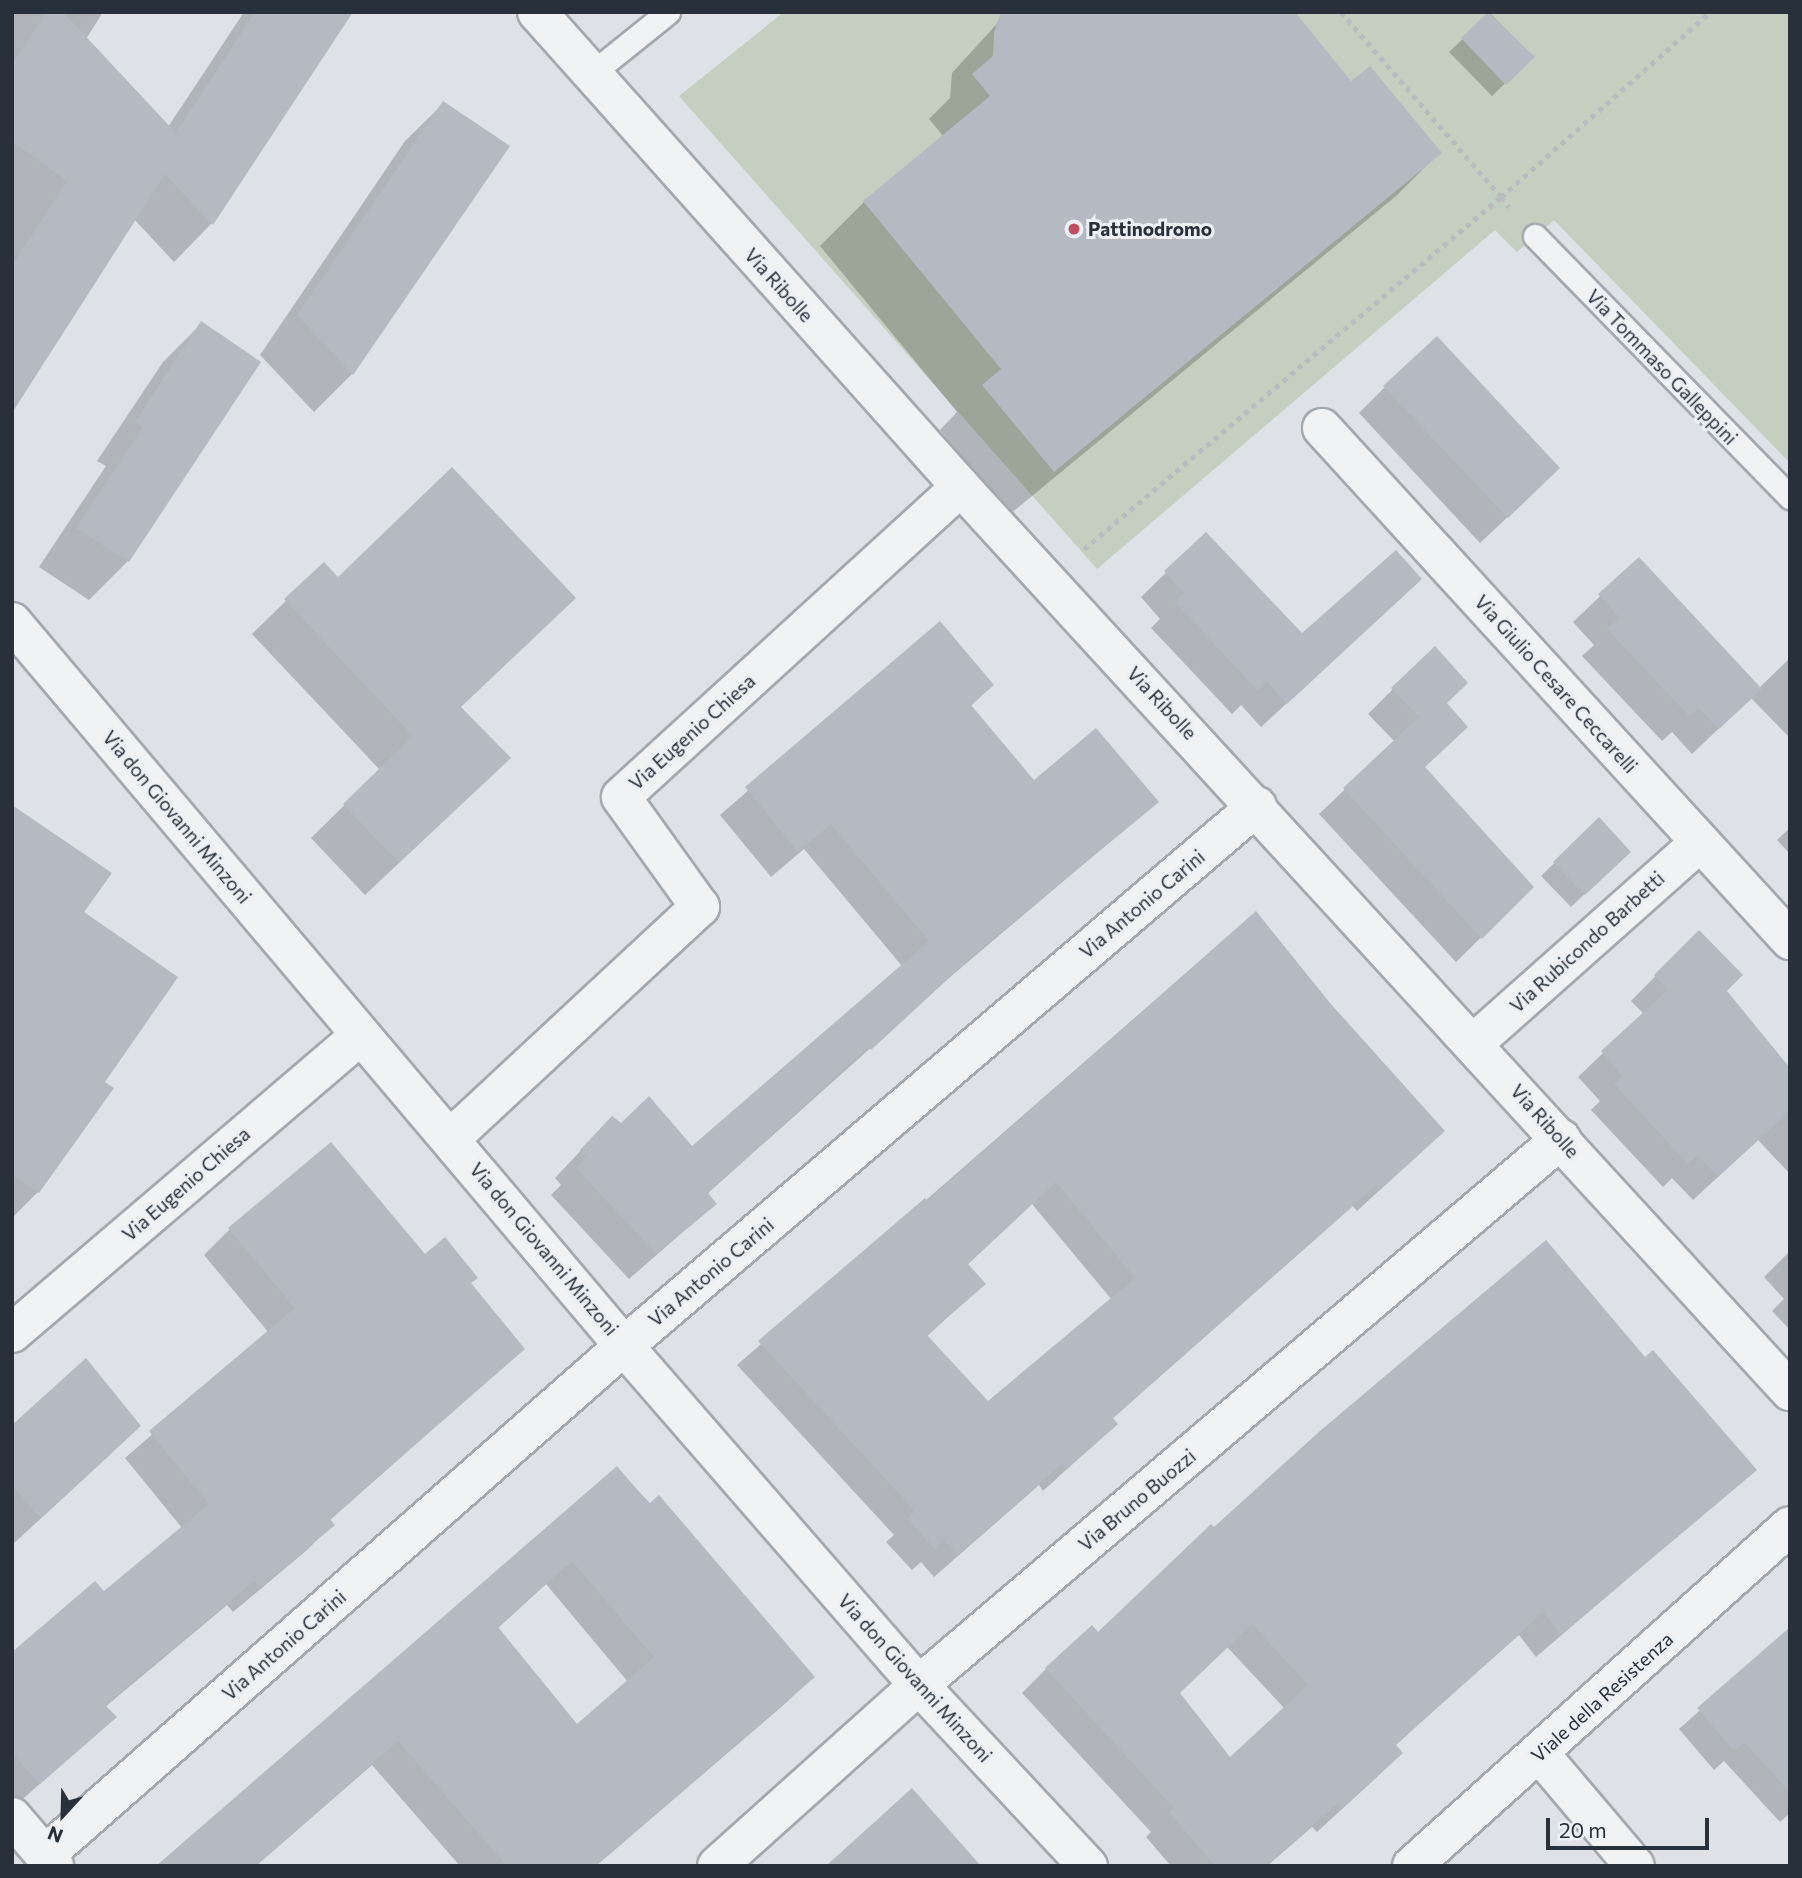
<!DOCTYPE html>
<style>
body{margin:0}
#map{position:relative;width:1802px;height:1878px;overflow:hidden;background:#dee1e6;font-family:Commissioner,sans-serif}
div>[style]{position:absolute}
.green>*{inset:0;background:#c4cfbf}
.shadow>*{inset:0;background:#0003}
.building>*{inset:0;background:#b5bac2}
.path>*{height:4.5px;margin-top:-2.25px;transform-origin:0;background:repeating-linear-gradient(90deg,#b8bcc0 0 5px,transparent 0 10px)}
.roads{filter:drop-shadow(2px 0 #a4a8af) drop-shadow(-2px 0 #a4a8af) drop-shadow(0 2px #a4a8af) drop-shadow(0 -2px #a4a8af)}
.lane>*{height:23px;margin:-11.5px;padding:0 11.5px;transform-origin:11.5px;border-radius:11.5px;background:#f0f2f4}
.street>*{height:38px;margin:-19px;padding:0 19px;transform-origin:19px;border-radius:19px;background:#f0f2f4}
.dots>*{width:19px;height:19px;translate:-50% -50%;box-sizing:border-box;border:4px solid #edf0f4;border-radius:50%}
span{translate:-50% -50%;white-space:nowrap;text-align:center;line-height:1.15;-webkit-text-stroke:6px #edf0f4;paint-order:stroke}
.poi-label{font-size:19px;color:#28303b;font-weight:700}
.left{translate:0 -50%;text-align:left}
.street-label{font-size:19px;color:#28303b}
.frame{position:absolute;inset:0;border:14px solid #28303b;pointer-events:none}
.north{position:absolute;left:28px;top:1780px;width:70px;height:70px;-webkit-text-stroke:5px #edf0f4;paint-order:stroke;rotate:202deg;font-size:19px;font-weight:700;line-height:28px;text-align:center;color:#28303b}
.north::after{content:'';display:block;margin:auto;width:24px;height:32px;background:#28303b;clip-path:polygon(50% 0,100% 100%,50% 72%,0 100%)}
.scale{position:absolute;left:1546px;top:1818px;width:163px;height:32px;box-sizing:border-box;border:4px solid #28303b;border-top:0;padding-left:9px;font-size:21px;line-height:24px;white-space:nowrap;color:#28303b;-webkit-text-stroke:5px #edf0f4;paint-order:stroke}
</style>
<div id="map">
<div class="green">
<div style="clip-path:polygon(784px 12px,1790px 12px,1790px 463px,1554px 220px,1517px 252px,1495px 230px,1097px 569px,679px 96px)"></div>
</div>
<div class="shadow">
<div style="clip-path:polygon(12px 12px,103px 12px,86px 39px,168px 127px,244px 12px,351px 12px,211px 224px,174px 262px,134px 219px,12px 409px)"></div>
<div style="clip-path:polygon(1490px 13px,1533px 57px,1492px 96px,1449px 52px)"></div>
<div style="clip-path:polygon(1005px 15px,1351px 83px,1439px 153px,1396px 196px,1009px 515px,940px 430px,957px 412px,820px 246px,864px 202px,944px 137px,929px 119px,950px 98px,952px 73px)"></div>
<div style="clip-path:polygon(444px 103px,508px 147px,352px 374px,314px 412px,260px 355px,405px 141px)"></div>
<div style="clip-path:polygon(202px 323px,259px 362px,128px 561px,89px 600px,39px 567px,106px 466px,97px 461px,163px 362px)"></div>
<div style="clip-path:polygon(1385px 387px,1532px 494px,1480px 543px,1359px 413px)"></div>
<div style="clip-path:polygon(1206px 534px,1302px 636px,1395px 603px,1261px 727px,1241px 705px,1232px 714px,1151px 628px,1160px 619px,1141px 597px)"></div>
<div style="clip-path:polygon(1638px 560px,1759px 688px,1790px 658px,1790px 738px,1751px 698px,1692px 754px,1672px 732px,1662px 741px,1582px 656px,1594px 645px,1573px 622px)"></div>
<div style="clip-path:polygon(324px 564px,460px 708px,475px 791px,365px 895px,311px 838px,380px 770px,252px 634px)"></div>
<div style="clip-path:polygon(940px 624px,992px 685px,970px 707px,1034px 783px,1157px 802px,949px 978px,707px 1194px,715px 1204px,629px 1279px,551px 1195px,561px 1185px,555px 1178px,586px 1145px,621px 1125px,692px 1148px,902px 966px,804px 849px,771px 877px,720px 815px)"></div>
<div style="clip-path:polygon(1393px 689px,1445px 704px,1424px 768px,1532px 887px,1456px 962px,1319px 814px,1395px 742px,1368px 714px)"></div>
<div style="clip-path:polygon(12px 807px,82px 913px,103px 1083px,38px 1192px,12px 1218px)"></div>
<div style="clip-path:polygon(1599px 820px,1616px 864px,1571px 907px,1541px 876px)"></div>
<div style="clip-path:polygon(1790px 828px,1790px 854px,1777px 840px)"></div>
<div style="clip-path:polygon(evenodd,1255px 913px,1420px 1153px,1357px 1211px,1353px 1206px,1112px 1419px,1116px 1424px,1043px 1491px,1039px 1485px,934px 1577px,921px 1562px,912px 1570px,886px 1542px,894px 1535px,737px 1365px,1255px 913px,1032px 1204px,1112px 1300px,988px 1403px,926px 1337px,984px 1284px,967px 1265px,1032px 1204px)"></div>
<div style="clip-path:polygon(1699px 932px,1725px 991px,1790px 1071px,1790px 1174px,1758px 1140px,1693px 1200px,1672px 1178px,1663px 1187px,1591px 1110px,1600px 1101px,1578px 1077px,1644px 1014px,1631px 1001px)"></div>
<div style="clip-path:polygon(230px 1229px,425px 1256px,469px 1283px,523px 1349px,329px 1521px,333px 1524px,307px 1550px,233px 1612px,227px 1605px,105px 1707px,114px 1717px,13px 1808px,12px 1655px,103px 1594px,182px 1528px,125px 1458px,269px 1333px,204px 1255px)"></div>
<div style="clip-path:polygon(1790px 1251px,1790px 1330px,1772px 1311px,1784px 1299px,1764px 1277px)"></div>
<div style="clip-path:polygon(12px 1428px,113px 1452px,12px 1545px)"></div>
<div style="clip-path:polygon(evenodd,617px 1468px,812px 1677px,787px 1702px,596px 1866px,460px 1866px,372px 1765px,256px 1866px,158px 1866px,617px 1468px,546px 1584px,628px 1682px,576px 1727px,497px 1629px,546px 1584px)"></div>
<div style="clip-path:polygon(evenodd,1754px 1470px,1536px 1657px,1519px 1635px,1394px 1746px,1377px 1777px,1317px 1832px,1312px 1827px,1267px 1866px,1171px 1866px,1146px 1837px,1151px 1832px,1022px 1693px,1046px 1669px,1098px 1634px,1214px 1530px,1754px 1470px,1227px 1647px,1285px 1709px,1230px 1759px,1178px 1694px,1227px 1647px)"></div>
<div style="clip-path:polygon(1790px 1630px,1790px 1813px,1780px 1822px,1724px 1761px,1714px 1770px,1679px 1729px)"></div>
</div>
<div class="building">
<div style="clip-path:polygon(47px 12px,63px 12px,176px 133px,255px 12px,353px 12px,213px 225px,165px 174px,12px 413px,12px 266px,67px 181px,12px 141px,12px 64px)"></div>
<div style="clip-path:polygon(1001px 12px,1295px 12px,1351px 81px,1370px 66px,1442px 153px,1054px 472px,982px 385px,1001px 369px,863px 201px,990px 96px,972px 74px,993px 56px,994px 32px)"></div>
<div style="clip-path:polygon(1488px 12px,1535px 57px,1506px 85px,1461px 38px)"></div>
<div style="clip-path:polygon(443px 101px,510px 146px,353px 375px,297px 315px)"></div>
<div style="clip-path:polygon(201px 321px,261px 362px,129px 562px,76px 528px,143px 427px,135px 422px)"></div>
<div style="clip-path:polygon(1437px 336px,1560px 468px,1508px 518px,1383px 386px)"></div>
<div style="clip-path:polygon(452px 467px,576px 598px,461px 707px,511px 758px,399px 863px,343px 804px,413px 736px,284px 599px,324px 562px,338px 577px)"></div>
<div style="clip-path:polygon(1206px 532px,1302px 633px,1396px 550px,1422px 579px,1287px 704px,1267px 682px,1258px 691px,1175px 602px,1184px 593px,1164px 571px)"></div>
<div style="clip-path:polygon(1639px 557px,1762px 689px,1719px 729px,1699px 708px,1689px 716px,1607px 629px,1620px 618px,1598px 594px)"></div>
<div style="clip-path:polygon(940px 621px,994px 685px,971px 705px,1034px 780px,1096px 728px,1159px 802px,977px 952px,871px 1050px,868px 1047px,708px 1193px,717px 1204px,656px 1254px,576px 1168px,586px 1157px,580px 1150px,612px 1116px,621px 1123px,649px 1096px,692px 1146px,929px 941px,831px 824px,798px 852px,745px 787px)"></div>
<div style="clip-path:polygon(1435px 646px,1468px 683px,1447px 703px,1468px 727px,1425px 767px,1534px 887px,1482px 939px,1343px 788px,1419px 717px,1391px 688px)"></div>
<div style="clip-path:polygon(12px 805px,112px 873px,84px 912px,178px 977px,105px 1082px,114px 1088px,39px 1193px,12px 1175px)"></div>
<div style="clip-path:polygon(1599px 817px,1631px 852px,1585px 895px,1553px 862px)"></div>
<div style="clip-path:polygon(evenodd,1256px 911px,1330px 1003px,1445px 1131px,1380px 1190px,1376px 1185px,1113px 1418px,1118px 1424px,1066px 1470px,1062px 1464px,957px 1555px,944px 1540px,935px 1549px,907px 1519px,915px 1511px,758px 1341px,925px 1198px,927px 1201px,1256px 911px,1056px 1182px,1135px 1278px,988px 1401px,927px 1335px,986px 1284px,968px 1264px,1056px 1182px)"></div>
<div style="clip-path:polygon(1699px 930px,1743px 975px,1727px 991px,1790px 1068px,1790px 1111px,1718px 1177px,1698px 1155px,1688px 1164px,1614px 1084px,1623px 1076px,1601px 1051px,1668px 990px,1654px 975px)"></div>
<div style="clip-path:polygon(331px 1142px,425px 1254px,445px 1237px,478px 1278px,471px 1283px,525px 1349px,330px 1519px,335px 1525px,260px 1588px,254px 1581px,105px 1705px,117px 1717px,40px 1784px,12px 1753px,12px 1652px,95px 1581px,104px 1591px,209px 1504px,149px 1431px,295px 1308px,228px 1228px)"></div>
<div style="clip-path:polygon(evenodd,1546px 1240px,1645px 1357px,1653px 1350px,1757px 1470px,1561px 1635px,1543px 1612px,1396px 1745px,1403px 1753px,1342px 1809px,1337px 1804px,1266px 1866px,1215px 1866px,1169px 1812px,1174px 1808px,1045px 1668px,1092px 1625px,1098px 1632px,1211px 1524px,1214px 1527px,1320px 1431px,1546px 1240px,1252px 1624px,1308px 1685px,1230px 1757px,1180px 1693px,1252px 1624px)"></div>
<div style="clip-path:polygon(86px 1358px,141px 1426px,41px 1518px,12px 1486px,12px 1425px)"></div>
<div style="clip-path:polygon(evenodd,617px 1466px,649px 1504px,659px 1495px,815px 1677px,595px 1866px,507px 1866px,398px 1741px,255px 1866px,156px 1866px,617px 1466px,572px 1561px,654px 1657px,577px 1724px,498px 1627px,572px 1561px)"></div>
<div style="clip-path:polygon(1790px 1627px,1790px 1792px,1745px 1743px,1734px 1751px,1697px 1708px)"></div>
<div style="clip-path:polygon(912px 1788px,981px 1866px,826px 1866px)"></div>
</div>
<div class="path">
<div style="left:1341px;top:12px;width:245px;rotate:49.1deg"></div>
<div style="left:1501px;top:197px;width:279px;rotate:-41.5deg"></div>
<div style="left:1084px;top:549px;width:546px;rotate:-40.17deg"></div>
<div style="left:1501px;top:197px;width:13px;rotate:51deg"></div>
</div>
<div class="roads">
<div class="lane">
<div style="left:591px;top:74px;width:99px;rotate:-38.8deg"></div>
<div style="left:1535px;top:236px;width:365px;rotate:45.7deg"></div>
</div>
<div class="street">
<div style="left:537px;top:12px;width:637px;rotate:48.25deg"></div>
<div style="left:961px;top:487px;width:1227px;rotate:47.48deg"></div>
<div style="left:1322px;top:428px;width:694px;rotate:47.57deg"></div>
<div style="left:12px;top:622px;width:948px;rotate:49.79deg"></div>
<div style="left:624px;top:1346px;width:449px;rotate:49deg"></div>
<div style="left:919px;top:1685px;width:248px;rotate:47deg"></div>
<div style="left:1474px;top:1043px;width:302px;rotate:-41.6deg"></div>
<div style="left:451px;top:1138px;width:340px;rotate:-42.9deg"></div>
<div style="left:700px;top:907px;width:135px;rotate:-125.7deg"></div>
<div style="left:621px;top:797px;width:460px;rotate:-42.4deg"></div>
<div style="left:12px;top:1333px;width:458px;rotate:-40.5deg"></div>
<div style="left:1539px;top:1753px;width:148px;rotate:49.7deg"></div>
<div style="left:12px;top:1817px;width:65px;rotate:49.4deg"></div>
<div style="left:45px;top:1855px;width:771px;rotate:-41.32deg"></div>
<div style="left:624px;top:1346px;width:832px;rotate:-40.47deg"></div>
<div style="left:717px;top:1866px;width:271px;rotate:-41.9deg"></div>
<div style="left:919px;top:1685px;width:843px;rotate:-40.38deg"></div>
<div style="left:1412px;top:1866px;width:508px;rotate:-41.97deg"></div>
</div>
</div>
<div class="dots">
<div style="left:1074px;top:229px;background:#c04d62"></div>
</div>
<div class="poi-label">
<span class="left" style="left:1088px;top:229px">Pattinodromo</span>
</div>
<div class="street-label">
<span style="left:779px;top:285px;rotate:48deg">Via Ribolle</span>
<span style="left:1662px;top:367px;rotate:46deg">Via Tommaso Galleppini</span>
<span style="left:1556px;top:684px;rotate:48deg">Via Giulio Cesare Ceccarelli</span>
<span style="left:1162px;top:703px;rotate:47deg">Via Ribolle</span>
<span style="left:692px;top:732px;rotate:-42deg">Via Eugenio Chiesa</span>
<span style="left:177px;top:817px;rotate:50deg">Via don Giovanni Minzoni</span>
<span style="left:1142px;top:904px;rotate:-40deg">Via Antonio Carini</span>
<span style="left:1587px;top:942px;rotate:-42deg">Via Rubicondo Barbetti</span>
<span style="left:1545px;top:1121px;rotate:48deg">Via Ribolle</span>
<span style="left:186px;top:1184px;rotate:-41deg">Via Eugenio Chiesa</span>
<span style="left:544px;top:1249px;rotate:50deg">Via don Giovanni Minzoni</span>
<span style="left:711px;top:1272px;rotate:-40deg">Via Antonio Carini</span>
<span style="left:1137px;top:1500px;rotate:-40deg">Via Bruno Buozzi</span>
<span style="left:284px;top:1645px;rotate:-41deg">Via Antonio Carini</span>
<span style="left:915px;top:1678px;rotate:48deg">Via don Giovanni Minzoni</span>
<span style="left:1602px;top:1697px;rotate:-42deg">Viale della Resistenza</span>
</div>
<div class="frame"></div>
<div class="north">N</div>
<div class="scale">20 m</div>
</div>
